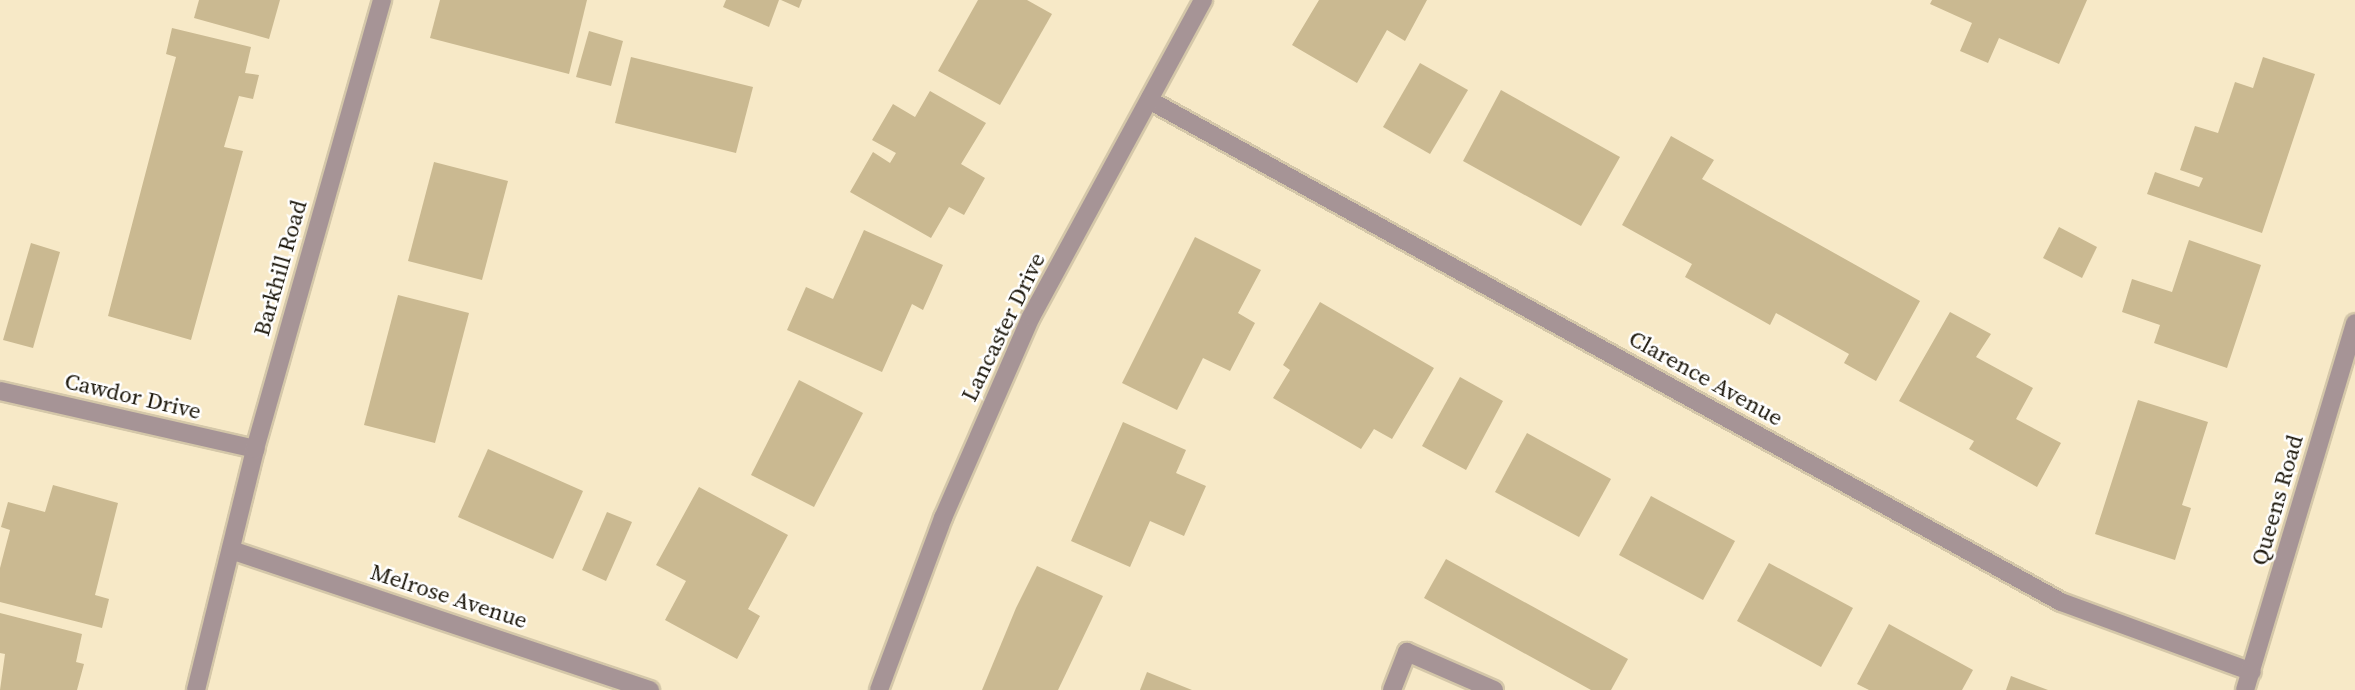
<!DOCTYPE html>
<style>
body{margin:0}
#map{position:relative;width:2355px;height:690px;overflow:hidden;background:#f7e9c7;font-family:"Source Serif 4",serif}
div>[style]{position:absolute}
.building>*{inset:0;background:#cab991}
.roads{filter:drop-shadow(2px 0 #d4c7a9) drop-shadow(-2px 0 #d4c7a9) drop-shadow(0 2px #d4c7a9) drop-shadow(0 -2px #d4c7a9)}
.minor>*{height:18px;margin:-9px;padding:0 9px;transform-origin:9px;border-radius:9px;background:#a69496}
span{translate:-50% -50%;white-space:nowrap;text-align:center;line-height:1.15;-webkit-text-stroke:5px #fff;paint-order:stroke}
.street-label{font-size:23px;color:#1c170b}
</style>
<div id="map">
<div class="building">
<div style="clip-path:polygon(199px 0,280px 0,269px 39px,194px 18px)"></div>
<div style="clip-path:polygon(440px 0,587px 0,569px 74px,430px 38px)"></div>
<div style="clip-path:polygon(726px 0,779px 0,769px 27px,723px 7px)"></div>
<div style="clip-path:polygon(781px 0,802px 0,799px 8px)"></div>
<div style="clip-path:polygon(978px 0,1027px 0,1052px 14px,1000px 105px,938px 71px)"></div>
<div style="clip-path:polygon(1319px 0,1427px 0,1405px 41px,1387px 30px,1357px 83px,1292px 45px)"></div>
<div style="clip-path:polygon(1932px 0,2087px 0,2059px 64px,1999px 38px,1988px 63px,1960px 51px,1972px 23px,1930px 4px)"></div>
<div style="clip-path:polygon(172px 28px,251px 47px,245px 73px,259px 75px,253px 99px,239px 96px,224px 147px,243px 151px,191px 340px,108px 316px,176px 57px,166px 54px)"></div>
<div style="clip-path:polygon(589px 31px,623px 41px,611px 86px,576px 77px)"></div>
<div style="clip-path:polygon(631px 57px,753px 87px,736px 153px,615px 123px)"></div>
<div style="clip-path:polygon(2263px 57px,2315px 74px,2262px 233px,2147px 194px,2155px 172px,2199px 187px,2203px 178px,2180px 170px,2195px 126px,2218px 133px,2235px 82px,2253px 88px)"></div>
<div style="clip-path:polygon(1420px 63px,1468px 90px,1430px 154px,1383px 127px)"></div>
<div style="clip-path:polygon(1501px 90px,1620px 157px,1581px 226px,1463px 161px)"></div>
<div style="clip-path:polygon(930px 91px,986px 123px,961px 164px,985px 178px,964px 215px,949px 207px,931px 238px,850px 192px,873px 152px,890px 163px,896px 153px,872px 140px,893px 104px,915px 117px)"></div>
<div style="clip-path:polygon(1671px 136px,1714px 160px,1702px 179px,1920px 301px,1876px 381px,1844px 363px,1849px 354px,1776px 313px,1770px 325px,1685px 277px,1692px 264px,1622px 225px)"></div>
<div style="clip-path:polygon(434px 162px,508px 181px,482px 280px,408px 261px)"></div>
<div style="clip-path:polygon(2059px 227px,2097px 247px,2082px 278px,2043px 258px)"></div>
<div style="clip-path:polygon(864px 230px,943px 265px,923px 310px,912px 304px,882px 372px,787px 330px,806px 287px,833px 299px)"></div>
<div style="clip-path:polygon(1195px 237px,1261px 270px,1238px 313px,1255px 323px,1230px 371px,1203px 358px,1177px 410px,1122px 383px)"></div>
<div style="clip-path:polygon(2189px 240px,2261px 265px,2227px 368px,2154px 343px,2160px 325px,2122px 312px,2132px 279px,2172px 292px)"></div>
<div style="clip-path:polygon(31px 243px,60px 252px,33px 348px,3px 340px)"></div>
<div style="clip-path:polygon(398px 295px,469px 313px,435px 443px,364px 425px)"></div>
<div style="clip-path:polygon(1320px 302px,1434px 368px,1392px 439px,1374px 429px,1361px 449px,1273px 398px,1290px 370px,1283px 365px)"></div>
<div style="clip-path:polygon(1950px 312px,1991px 334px,1976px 357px,2033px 388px,2016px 419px,2061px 443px,2037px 487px,1969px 449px,1974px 441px,1899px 401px)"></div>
<div style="clip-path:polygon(1460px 377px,1503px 401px,1466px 470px,1422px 446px)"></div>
<div style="clip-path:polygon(799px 380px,863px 413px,814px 507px,751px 475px)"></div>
<div style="clip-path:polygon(2138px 400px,2208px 422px,2182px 505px,2191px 508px,2175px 560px,2095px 534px)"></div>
<div style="clip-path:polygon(1123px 422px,1186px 450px,1176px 473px,1206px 486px,1184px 536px,1150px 521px,1130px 567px,1071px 541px)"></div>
<div style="clip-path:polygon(1527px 433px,1611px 479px,1579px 537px,1495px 492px)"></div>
<div style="clip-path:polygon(488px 449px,583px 491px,553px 559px,458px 517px)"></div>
<div style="clip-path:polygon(53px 485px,118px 503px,95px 595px,109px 599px,102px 628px,0 602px,0 568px,10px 530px,1px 527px,8px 502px,45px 512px)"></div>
<div style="clip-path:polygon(699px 487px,788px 535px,748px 609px,760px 616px,737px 659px,665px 620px,686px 581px,656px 565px)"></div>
<div style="clip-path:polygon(1651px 496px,1735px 541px,1703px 600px,1619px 555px)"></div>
<div style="clip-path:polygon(607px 512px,632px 522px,606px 581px,582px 570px)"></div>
<div style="clip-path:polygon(1446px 559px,1628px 659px,1611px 690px,1591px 690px,1424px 598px)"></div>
<div style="clip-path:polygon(1769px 563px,1853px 608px,1821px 667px,1737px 621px)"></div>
<div style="clip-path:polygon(1037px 566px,1103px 596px,1058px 690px,982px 690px,1016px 608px)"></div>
<div style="clip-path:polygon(0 613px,82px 634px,76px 662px,84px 664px,77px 690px,0 690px,5px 654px,0 653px)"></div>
<div style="clip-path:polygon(1889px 624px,1973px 670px,1962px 690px,1869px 690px,1857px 684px)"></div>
<div style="clip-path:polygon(1147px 672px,1192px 690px,1140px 690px)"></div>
<div style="clip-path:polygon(2011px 676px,2048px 690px,2006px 690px)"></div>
</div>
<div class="roads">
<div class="minor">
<div style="left:1149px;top:100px;width:1041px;rotate:28.83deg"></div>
<div style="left:2061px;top:602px;width:203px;rotate:20.1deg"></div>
<div style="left:0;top:391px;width:262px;rotate:12.8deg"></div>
<div style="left:231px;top:550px;width:442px;rotate:18.5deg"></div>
<div style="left:196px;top:690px;width:248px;rotate:-76.2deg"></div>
<div style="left:255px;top:449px;width:467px;rotate:-74.2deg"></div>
<div style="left:879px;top:690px;width:184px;rotate:-69.6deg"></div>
<div style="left:943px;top:518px;width:219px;rotate:-66.4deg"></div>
<div style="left:1031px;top:317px;width:361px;rotate:-61.5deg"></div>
<div style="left:1392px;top:690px;width:41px;rotate:-68.5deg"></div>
<div style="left:1407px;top:652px;width:95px;rotate:23.6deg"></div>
<div style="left:2245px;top:690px;width:383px;rotate:-73.3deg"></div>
</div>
</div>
<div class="street-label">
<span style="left:280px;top:268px;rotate:-74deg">Barkhill Road</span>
<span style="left:1003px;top:327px;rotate:-64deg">Lancaster Drive</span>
<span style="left:1706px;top:378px;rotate:29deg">Clarence Avenue</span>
<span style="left:133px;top:396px;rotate:13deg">Cawdor Drive</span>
<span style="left:2277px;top:500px;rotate:-74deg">Queens Road</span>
<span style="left:449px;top:596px;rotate:18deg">Melrose Avenue</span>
</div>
</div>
